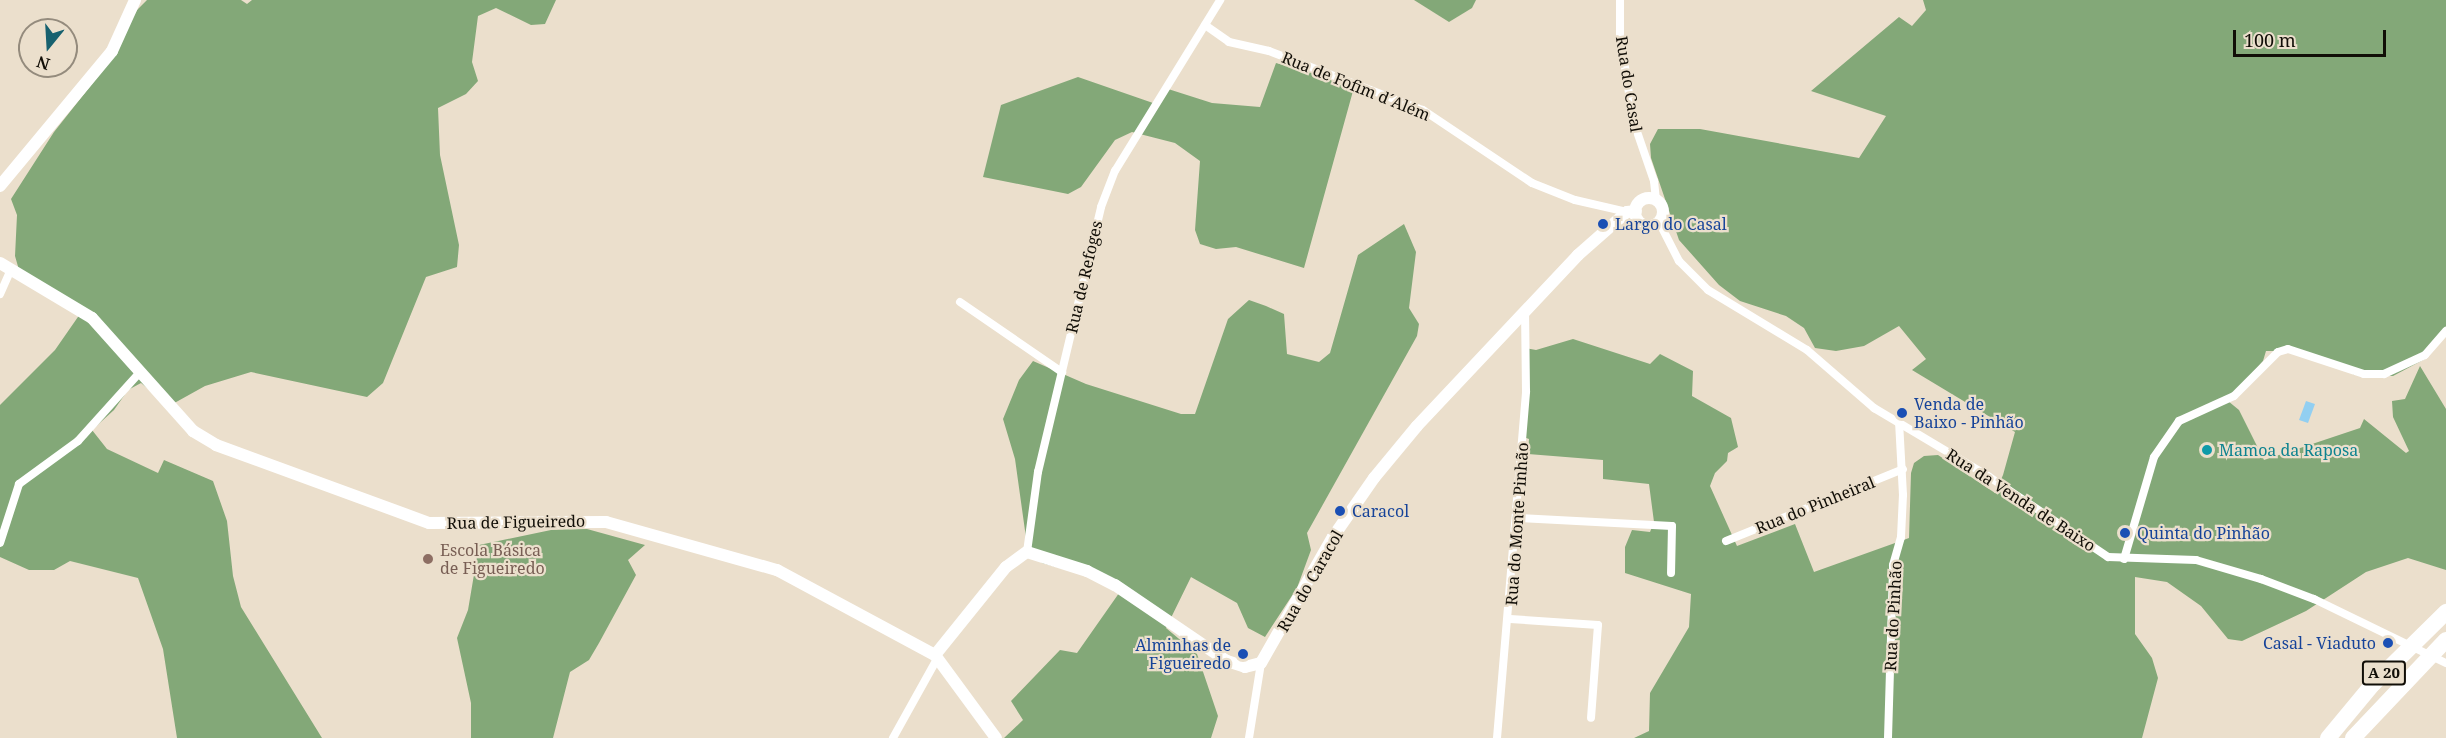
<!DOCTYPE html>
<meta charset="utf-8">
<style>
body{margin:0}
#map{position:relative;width:2446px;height:738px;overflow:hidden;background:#ebdfcc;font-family:"Noto Serif",serif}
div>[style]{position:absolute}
.forest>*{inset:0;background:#83a878}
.water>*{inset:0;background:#92cff1}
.street>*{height:8px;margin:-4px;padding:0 4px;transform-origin:4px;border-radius:4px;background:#fff}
.secondary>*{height:12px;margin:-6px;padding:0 6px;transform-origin:6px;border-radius:6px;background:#fff}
.secondary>.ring{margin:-6px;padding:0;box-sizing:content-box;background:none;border:12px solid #fff;border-radius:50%}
.highway>*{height:16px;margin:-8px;padding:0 8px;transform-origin:8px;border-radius:8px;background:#fff}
.dots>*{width:16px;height:16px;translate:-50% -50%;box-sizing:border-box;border:3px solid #ebdfcc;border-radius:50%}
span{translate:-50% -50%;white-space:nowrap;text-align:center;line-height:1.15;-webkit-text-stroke:4.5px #ebdfcc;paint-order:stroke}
.shield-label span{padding:2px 4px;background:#ebdfcc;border:2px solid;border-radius:4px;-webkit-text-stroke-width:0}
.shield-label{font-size:15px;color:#110e07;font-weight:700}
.street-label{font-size:16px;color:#110e07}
.transit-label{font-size:16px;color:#164399}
.left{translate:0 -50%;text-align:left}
.right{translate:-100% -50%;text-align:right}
.culture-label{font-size:16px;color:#0d838f}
.education-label{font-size:16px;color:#785e54}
.north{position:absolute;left:18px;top:18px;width:60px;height:60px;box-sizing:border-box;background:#ebdfcc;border:2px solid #948b7d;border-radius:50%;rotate:198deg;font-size:16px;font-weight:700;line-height:24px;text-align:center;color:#110e07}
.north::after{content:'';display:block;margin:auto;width:21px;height:27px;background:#17616f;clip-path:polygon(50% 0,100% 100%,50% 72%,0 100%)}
.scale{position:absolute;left:2233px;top:30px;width:153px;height:27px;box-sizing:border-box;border:3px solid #110e07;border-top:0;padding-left:8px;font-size:18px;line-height:21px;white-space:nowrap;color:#110e07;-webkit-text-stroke:4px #ebdfcc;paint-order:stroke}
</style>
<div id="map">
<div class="forest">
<div style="clip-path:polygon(147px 0,241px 0,247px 4px,252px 0,556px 0,545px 24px,531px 25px,496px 8px,478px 16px,472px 62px,478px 81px,466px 94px,438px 108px,440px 155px,459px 245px,457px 267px,426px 277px,383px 383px,367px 397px,251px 372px,205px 386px,169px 406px,141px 383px,128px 390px,114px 410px,92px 430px,107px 449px,158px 473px,164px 460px,213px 481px,227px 521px,233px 576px,241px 607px,322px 738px,177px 738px,163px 649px,138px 578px,70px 561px,54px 570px,29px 570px,0 557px,0 405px,55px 350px,80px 314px,19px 270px,15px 256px,17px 215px,11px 199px,54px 132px,107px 65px,137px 10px)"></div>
<div style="clip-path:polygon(1414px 0,1476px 0,1472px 8px,1449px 22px)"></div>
<div style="clip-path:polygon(1923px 0,2446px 0,2446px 329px,2425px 359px,2393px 376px,2355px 375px,2303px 351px,2266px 351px,2263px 361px,2228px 401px,2239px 410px,2264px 460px,2360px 428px,2364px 419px,2406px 453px,2409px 451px,2393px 417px,2392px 401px,2405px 399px,2420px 366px,2446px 409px,2446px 570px,2408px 558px,2366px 572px,2306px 611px,2242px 641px,2228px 639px,2201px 606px,2167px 582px,2135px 577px,2135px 634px,2152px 658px,2158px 678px,2142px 738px,1634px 738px,1649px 731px,1650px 693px,1689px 627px,1691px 594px,1625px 573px,1625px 547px,1632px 530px,1650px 532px,1654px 522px,1649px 484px,1603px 479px,1603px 460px,1528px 454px,1529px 439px,1523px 437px,1525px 348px,1536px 350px,1573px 339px,1650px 364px,1660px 354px,1693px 371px,1692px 396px,1731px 418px,1738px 447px,1728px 453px,1727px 461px,1715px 473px,1710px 486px,1737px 546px,1795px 524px,1814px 572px,1909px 538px,1911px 473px,1914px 463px,1924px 456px,1938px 455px,1995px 493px,2003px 475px,2015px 432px,1912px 370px,1926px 359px,1899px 326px,1864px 346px,1836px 351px,1815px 348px,1804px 328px,1786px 316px,1740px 301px,1719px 285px,1679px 240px,1651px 158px,1650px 144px,1658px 129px,1700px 129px,1859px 158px,1886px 116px,1811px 91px,1899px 17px,1912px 26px,1926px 10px)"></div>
<div style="clip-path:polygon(1276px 63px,1322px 76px,1353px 91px,1304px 268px,1236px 247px,1216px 249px,1200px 244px,1195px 230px,1200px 161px,1175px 143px,1132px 132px,1115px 140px,1081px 187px,1068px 194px,983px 177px,1001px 105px,1078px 77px,1153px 103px,1165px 88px,1212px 103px,1260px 107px)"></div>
<div style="clip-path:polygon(1404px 224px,1416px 252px,1409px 308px,1419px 324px,1417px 336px,1307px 533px,1311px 550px,1297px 588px,1265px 637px,1248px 628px,1237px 603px,1191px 577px,1166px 628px,1197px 654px,1218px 716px,1211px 738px,1004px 738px,1023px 720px,1011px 701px,1060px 650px,1077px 653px,1124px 586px,1042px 563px,1028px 552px,1015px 459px,1003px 419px,1019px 380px,1033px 361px,1086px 384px,1181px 414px,1195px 414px,1228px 319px,1249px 300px,1266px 306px,1284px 314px,1287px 354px,1319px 362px,1330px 353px,1358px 255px)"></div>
<div style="clip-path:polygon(587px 529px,645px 545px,628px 560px,636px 575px,599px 643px,589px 660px,570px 672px,553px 738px,471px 738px,471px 703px,457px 638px,468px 610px,479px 545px,551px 530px)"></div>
</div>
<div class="water">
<div style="clip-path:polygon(2306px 401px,2315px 404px,2308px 423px,2299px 420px)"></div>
</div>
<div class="street">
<div style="left:1620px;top:0;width:34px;rotate:90deg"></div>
<div style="left:1620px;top:34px;width:87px;rotate:81.4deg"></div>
<div style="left:1633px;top:120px;width:65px;rotate:71deg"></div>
<div style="left:1654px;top:181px;width:19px;rotate:84deg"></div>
<div style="left:1205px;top:25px;width:29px;rotate:35deg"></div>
<div style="left:1229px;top:42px;width:41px;rotate:12.7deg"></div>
<div style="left:1269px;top:51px;width:165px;rotate:21deg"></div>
<div style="left:1423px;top:110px;width:131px;rotate:33.8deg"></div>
<div style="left:1532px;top:183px;width:46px;rotate:21.6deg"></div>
<div style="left:1575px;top:200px;width:53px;rotate:13deg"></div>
<div style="left:1659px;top:222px;width:44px;rotate:62.9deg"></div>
<div style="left:1679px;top:261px;width:41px;rotate:45deg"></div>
<div style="left:1708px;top:290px;width:116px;rotate:31.2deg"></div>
<div style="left:1807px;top:350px;width:89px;rotate:40.9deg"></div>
<div style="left:1874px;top:408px;width:133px;rotate:30.8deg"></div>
<div style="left:1988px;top:476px;width:145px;rotate:34deg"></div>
<div style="left:2108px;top:557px;width:88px;rotate:2deg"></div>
<div style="left:2196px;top:560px;width:68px;rotate:16.3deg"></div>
<div style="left:2261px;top:579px;width:57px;rotate:20.7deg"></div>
<div style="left:2314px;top:599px;width:147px;rotate:25.9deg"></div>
<div style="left:0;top:294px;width:27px;rotate:-66deg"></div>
<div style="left:960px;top:302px;width:124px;rotate:34.5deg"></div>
<div style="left:1517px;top:518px;width:155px;rotate:3deg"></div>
<div style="left:1672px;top:526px;width:47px;rotate:91.2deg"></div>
<div style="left:1726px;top:541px;width:191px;rotate:-22.1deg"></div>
<div style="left:0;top:543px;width:62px;rotate:-72.1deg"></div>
<div style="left:19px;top:484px;width:73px;rotate:-36.1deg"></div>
<div style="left:78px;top:441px;width:94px;rotate:-48deg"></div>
<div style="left:1027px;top:552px;width:81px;rotate:-82.2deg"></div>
<div style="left:1038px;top:472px;width:272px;rotate:-76.6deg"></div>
<div style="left:1101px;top:207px;width:39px;rotate:-69deg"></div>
<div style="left:1115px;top:171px;width:201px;rotate:-58.4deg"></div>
<div style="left:2124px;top:559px;width:106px;rotate:-73.6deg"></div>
<div style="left:2154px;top:457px;width:44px;rotate:-55.2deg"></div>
<div style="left:2179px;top:421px;width:60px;rotate:-24.4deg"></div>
<div style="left:2234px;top:396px;width:62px;rotate:-45deg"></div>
<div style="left:2278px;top:352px;width:10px;rotate:-17deg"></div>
<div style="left:2288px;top:349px;width:80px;rotate:18.2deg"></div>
<div style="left:2364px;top:374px;width:20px"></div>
<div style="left:2384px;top:374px;width:45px;rotate:-24.9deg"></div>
<div style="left:2425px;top:355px;width:32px;rotate:-49deg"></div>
<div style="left:1510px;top:619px;width:88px;rotate:3.9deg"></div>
<div style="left:1598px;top:625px;width:93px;rotate:94.3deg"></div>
<div style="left:893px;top:738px;width:93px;rotate:-60.9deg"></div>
<div style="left:1249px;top:738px;width:76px;rotate:-80.9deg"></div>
<div style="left:1497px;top:738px;width:348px;rotate:-85.2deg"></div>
<div style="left:1526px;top:391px;width:81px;rotate:-90.7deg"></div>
<div style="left:1888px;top:738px;width:173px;rotate:-88.3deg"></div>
<div style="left:1893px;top:565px;width:29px;rotate:-74deg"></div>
<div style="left:1901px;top:537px;width:42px;rotate:-87.3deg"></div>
<div style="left:1903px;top:495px;width:73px;rotate:-93.1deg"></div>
</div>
<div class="secondary">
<div style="left:0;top:186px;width:175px;rotate:-50.3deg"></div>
<div style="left:112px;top:51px;width:56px;rotate:-65.7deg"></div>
<div class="ring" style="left:1635px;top:198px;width:16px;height:16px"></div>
<div style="left:0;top:263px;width:107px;rotate:30.9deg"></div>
<div style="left:92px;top:318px;width:152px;rotate:48.2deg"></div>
<div style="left:193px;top:431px;width:27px;rotate:31deg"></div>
<div style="left:216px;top:445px;width:227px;rotate:20.1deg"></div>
<div style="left:429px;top:523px;width:177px;rotate:-0.3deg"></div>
<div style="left:606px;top:522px;width:178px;rotate:15.7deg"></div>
<div style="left:777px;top:570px;width:179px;rotate:28.3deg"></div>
<div style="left:935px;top:655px;width:103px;rotate:53.7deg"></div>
<div style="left:935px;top:655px;width:113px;rotate:-51.1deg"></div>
<div style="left:1006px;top:567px;width:26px;rotate:-36deg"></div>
<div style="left:1027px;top:552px;width:63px;rotate:17.6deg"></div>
<div style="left:1087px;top:571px;width:31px;rotate:27deg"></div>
<div style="left:1115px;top:585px;width:135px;rotate:34.2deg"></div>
<div style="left:1227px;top:661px;width:19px;rotate:18deg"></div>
<div style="left:1245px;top:667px;width:16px;rotate:-14deg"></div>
<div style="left:1261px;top:663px;width:145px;rotate:-60.3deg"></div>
<div style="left:1333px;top:537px;width:72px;rotate:-55.2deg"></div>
<div style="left:1374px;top:478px;width:67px;rotate:-50.4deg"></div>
<div style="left:1417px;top:426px;width:235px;rotate:-46.7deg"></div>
<div style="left:1578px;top:255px;width:65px;rotate:-41.3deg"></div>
<div style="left:1627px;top:212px;width:9px;rotate:-6deg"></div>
</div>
<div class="highway">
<div style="left:2328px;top:738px;width:70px;rotate:-50.2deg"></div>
<div style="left:2373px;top:684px;width:103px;rotate:-44.6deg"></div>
<div style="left:2353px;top:738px;width:135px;rotate:-46.5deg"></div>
</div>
<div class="dots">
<div style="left:1603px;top:224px;background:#1a4fb4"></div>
<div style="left:1902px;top:413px;background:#1a4fb4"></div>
<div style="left:2207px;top:450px;background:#0f9aa8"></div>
<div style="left:1340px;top:511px;background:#1a4fb4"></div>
<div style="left:2125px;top:533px;background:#1a4fb4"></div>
<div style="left:428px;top:559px;background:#8d6e63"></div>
<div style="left:2388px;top:643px;background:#1a4fb4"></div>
<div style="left:1243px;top:654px;background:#1a4fb4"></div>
</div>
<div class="shield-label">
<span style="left:2384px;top:673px">A 20</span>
</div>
<div class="street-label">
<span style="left:1629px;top:84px;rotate:81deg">Rua do Casal</span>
<span style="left:1356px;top:86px;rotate:22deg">Rua de Fofim d´Além</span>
<span style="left:1084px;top:277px;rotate:-77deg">Rua de Refoges</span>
<span style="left:2021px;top:500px;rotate:33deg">Rua da Venda de Baixo</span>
<span style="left:1815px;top:505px;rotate:-22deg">Rua do Pinheiral</span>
<span style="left:516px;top:522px;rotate:-1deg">Rua de Figueiredo</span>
<span style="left:1517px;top:524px;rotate:-86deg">Rua do Monte Pinhão</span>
<span style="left:1310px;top:581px;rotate:-60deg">Rua do Caracol</span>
<span style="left:1893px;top:616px;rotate:-87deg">Rua do Pinhão</span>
</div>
<div class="transit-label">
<span class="left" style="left:1615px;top:224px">Largo do Casal</span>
<span class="left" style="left:1914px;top:413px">Venda de<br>Baixo - Pinhão</span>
<span class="left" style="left:1352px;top:511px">Caracol</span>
<span class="left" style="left:2137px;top:533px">Quinta do Pinhão</span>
<span class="right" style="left:2376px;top:643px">Casal - Viaduto</span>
<span class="right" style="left:1231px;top:654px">Alminhas de<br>Figueiredo</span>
</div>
<div class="culture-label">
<span class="left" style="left:2219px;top:450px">Mamoa da Raposa</span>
</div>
<div class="education-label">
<span class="left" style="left:440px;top:559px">Escola Básica<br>de Figueiredo</span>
</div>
<div class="north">N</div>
<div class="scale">100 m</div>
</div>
